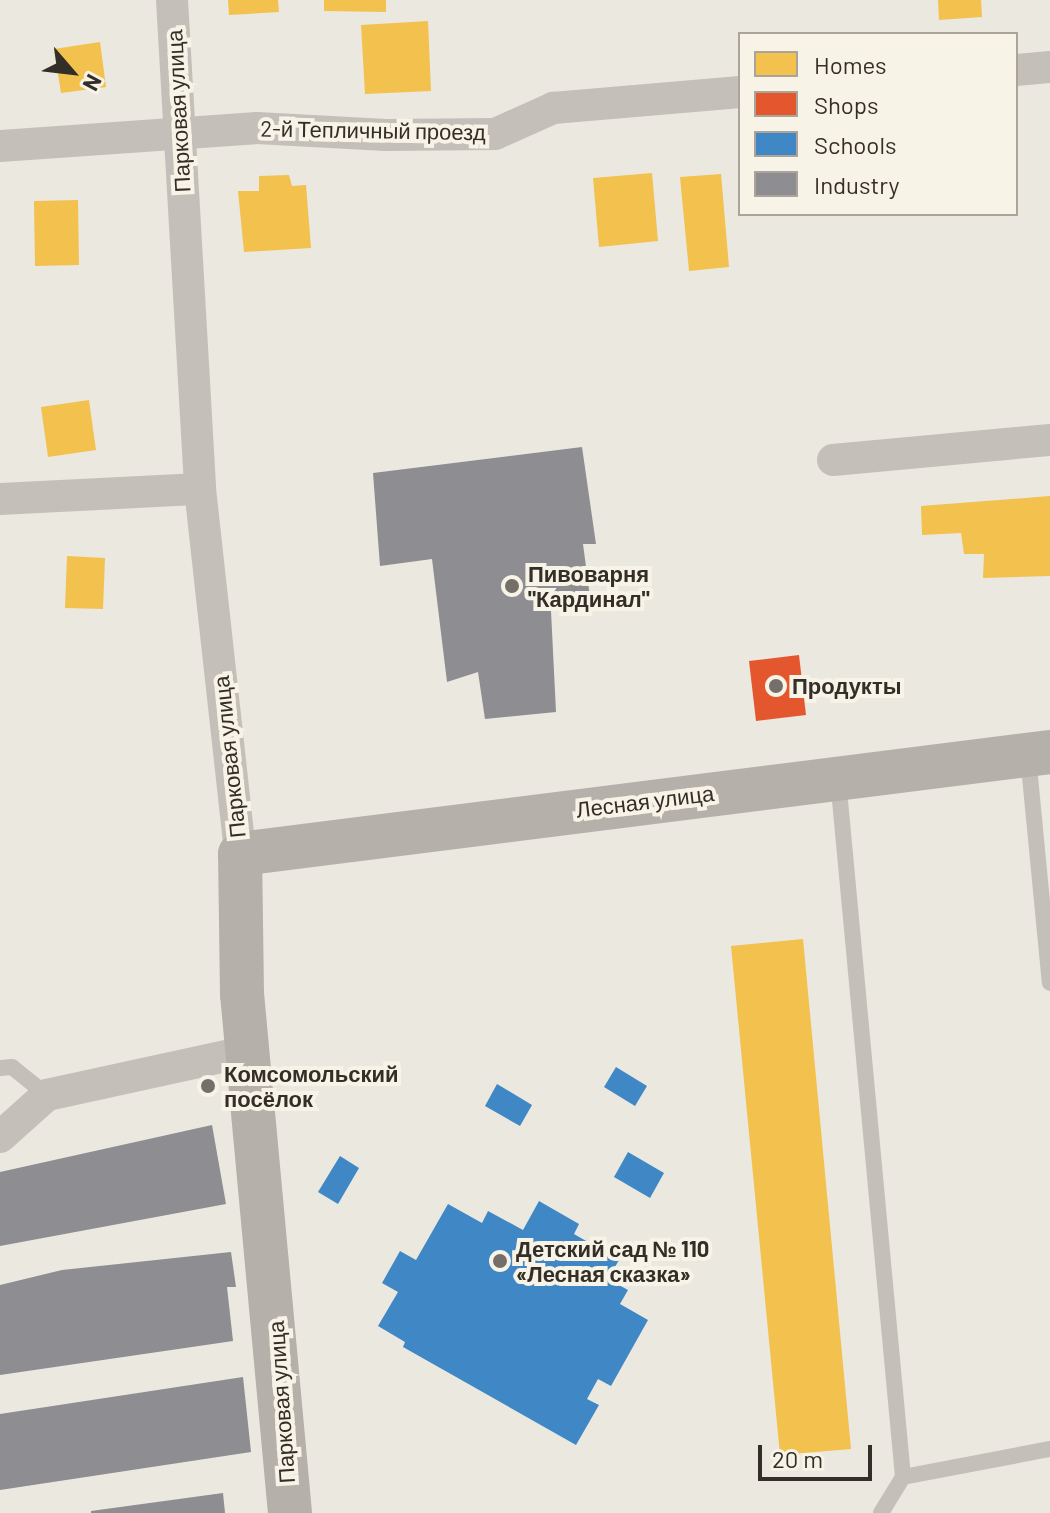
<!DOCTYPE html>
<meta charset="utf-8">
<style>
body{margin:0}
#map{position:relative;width:1050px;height:1513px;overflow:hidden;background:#ebe8e0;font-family:Barlow,sans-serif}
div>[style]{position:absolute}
.homes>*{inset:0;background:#f2c14e}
.shops>*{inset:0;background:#e4572e}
.schools>*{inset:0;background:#3f88c5}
.industry>*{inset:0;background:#8d8d92}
.lane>*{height:16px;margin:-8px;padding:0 8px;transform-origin:8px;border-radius:8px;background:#c4c0b9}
.street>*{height:32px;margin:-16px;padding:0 16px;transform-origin:16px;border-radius:16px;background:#c4c0b9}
.secondary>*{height:44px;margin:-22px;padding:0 22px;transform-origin:22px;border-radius:22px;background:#b5b0aa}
.dots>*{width:22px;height:22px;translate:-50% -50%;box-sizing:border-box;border:4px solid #f8f3e7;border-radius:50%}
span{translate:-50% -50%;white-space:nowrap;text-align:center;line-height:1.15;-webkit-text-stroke:8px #f8f3e7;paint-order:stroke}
.street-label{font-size:22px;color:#342e28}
.poi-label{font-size:22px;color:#342e28;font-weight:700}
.left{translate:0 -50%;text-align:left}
.legend{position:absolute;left:738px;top:32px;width:280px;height:184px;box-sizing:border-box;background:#f8f3e7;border:2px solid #aaa49b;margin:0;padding:10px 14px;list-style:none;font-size:24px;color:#342e28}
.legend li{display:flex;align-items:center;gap:16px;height:40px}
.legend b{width:40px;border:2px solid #aaa49b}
.north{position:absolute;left:32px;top:32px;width:80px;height:80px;-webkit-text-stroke:6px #f8f3e7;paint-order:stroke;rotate:118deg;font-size:22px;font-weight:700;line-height:32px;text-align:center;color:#342e28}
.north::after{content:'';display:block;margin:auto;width:28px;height:36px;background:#342e28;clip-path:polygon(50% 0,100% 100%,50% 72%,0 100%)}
.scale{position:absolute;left:758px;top:1445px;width:114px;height:36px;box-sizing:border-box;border:4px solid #342e28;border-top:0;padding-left:10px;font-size:24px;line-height:28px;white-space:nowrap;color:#342e28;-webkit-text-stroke:6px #f8f3e7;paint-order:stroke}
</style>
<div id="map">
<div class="homes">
<div style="clip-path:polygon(228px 0,278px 0,279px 12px,229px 15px)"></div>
<div style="clip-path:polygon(324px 0,386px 0,386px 12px,324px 11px)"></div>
<div style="clip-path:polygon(938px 0,981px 0,982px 17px,939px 20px)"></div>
<div style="clip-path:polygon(428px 21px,431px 91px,365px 94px,361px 25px)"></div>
<div style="clip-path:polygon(100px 42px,106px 87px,61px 93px,54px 49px)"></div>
<div style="clip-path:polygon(652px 173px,658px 241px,599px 247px,593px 178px)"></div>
<div style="clip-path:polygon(721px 174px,729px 267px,689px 271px,680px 177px)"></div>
<div style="clip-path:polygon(289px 175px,292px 186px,306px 185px,311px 248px,244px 252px,238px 191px,259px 191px,259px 176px)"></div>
<div style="clip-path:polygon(78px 200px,79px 265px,35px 266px,34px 201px)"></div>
<div style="clip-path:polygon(89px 400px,96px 450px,48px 457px,41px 407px)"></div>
<div style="clip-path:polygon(1050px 496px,1050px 576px,983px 578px,984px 554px,964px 554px,961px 533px,922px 535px,921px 506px)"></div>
<div style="clip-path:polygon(67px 556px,105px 558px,103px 609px,65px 608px)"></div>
<div style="clip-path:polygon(803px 939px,851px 1449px,780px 1455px,731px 946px)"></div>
</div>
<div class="shops">
<div style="clip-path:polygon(799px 655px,806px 715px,756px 721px,749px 661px)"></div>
</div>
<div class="schools">
<div style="clip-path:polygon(616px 1067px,647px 1086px,635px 1106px,604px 1087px)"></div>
<div style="clip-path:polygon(497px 1084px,532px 1105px,520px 1126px,485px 1106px)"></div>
<div style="clip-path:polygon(628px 1152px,664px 1173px,650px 1198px,614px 1177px)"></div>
<div style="clip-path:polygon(340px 1156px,359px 1168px,338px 1204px,318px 1192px)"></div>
<div style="clip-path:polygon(539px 1201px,579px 1224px,574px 1234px,619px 1260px,608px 1279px,628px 1290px,620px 1304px,648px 1320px,611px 1386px,598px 1379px,587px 1399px,599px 1405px,576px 1445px,403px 1347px,405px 1342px,378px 1326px,398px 1292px,382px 1283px,400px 1251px,416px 1260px,448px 1204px,482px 1223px,488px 1211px,523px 1230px)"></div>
</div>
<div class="industry">
<div style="clip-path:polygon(582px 447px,596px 544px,583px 544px,591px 605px,551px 611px,556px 712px,485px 719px,478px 672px,447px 682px,432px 559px,380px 566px,373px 473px)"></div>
<div style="clip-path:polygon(212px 1125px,226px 1204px,0 1246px,0 1172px)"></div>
<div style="clip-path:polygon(231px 1252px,236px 1287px,227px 1287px,233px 1341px,0 1375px,0 1285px,62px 1270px)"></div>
<div style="clip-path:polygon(243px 1377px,251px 1452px,0 1490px,0 1414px)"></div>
<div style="clip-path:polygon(223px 1493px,225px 1513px,91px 1513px,91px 1511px)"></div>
</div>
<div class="lane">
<div style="left:1028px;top:756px;width:228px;rotate:84.5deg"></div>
<div style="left:838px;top:779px;width:701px;rotate:84.68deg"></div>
<div style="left:0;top:1068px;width:12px;rotate:-5deg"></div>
<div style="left:12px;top:1067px;width:45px;rotate:38.7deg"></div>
<div style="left:881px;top:1513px;width:42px;rotate:-58.6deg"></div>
<div style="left:903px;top:1477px;width:150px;rotate:-10.8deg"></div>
</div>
<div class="street">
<div style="left:172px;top:0;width:490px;rotate:86.7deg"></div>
<div style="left:200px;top:489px;width:367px;rotate:83.7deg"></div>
<div style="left:1016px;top:70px;width:34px;rotate:-5deg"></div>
<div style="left:0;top:146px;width:258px;rotate:-4deg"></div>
<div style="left:257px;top:128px;width:129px;rotate:3.1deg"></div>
<div style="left:386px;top:135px;width:109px;rotate:-0.5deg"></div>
<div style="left:495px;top:134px;width:64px;rotate:-24.1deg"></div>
<div style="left:553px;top:108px;width:188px;rotate:-4.9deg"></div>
<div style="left:833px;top:460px;width:218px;rotate:-5.3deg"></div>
<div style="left:0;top:499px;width:200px;rotate:-2.9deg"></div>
<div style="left:0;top:1137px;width:63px;rotate:-41.8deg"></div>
<div style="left:47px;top:1095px;width:206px;rotate:-12.3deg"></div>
</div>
<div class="secondary">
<div style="left:290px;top:1513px;width:521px;rotate:-95.28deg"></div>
<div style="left:242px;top:994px;width:140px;rotate:-90.8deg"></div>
<div style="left:240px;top:854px;width:816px;rotate:-7.18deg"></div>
</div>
<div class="dots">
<div style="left:512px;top:586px;background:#746f68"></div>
<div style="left:776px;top:686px;background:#746f68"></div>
<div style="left:208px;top:1086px;background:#746f68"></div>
<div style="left:500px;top:1261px;background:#746f68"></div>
</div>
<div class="street-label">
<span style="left:178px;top:111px;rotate:-93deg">Парковая улица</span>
<span style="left:373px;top:130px;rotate:1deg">2-й Тепличный проезд</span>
<span style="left:229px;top:757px;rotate:-96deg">Парковая улица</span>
<span style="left:645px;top:801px;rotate:-7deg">Лесная улица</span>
<span style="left:281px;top:1402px;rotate:-94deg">Парковая улица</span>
</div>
<div class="poi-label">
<span class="left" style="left:528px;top:586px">Пивоварня<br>"Кардинал"</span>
<span class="left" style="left:792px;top:686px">Продукты</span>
<span class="left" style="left:224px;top:1086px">Комсомольский<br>посёлок</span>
<span class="left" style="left:516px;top:1261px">Детский сад № 110<br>«Лесная сказка»</span>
</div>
<ul class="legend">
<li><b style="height:22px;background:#f2c14e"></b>Homes</li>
<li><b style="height:22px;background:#e4572e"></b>Shops</li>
<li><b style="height:22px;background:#3f88c5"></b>Schools</li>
<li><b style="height:22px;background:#8d8d92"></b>Industry</li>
</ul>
<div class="north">N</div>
<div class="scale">20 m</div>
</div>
